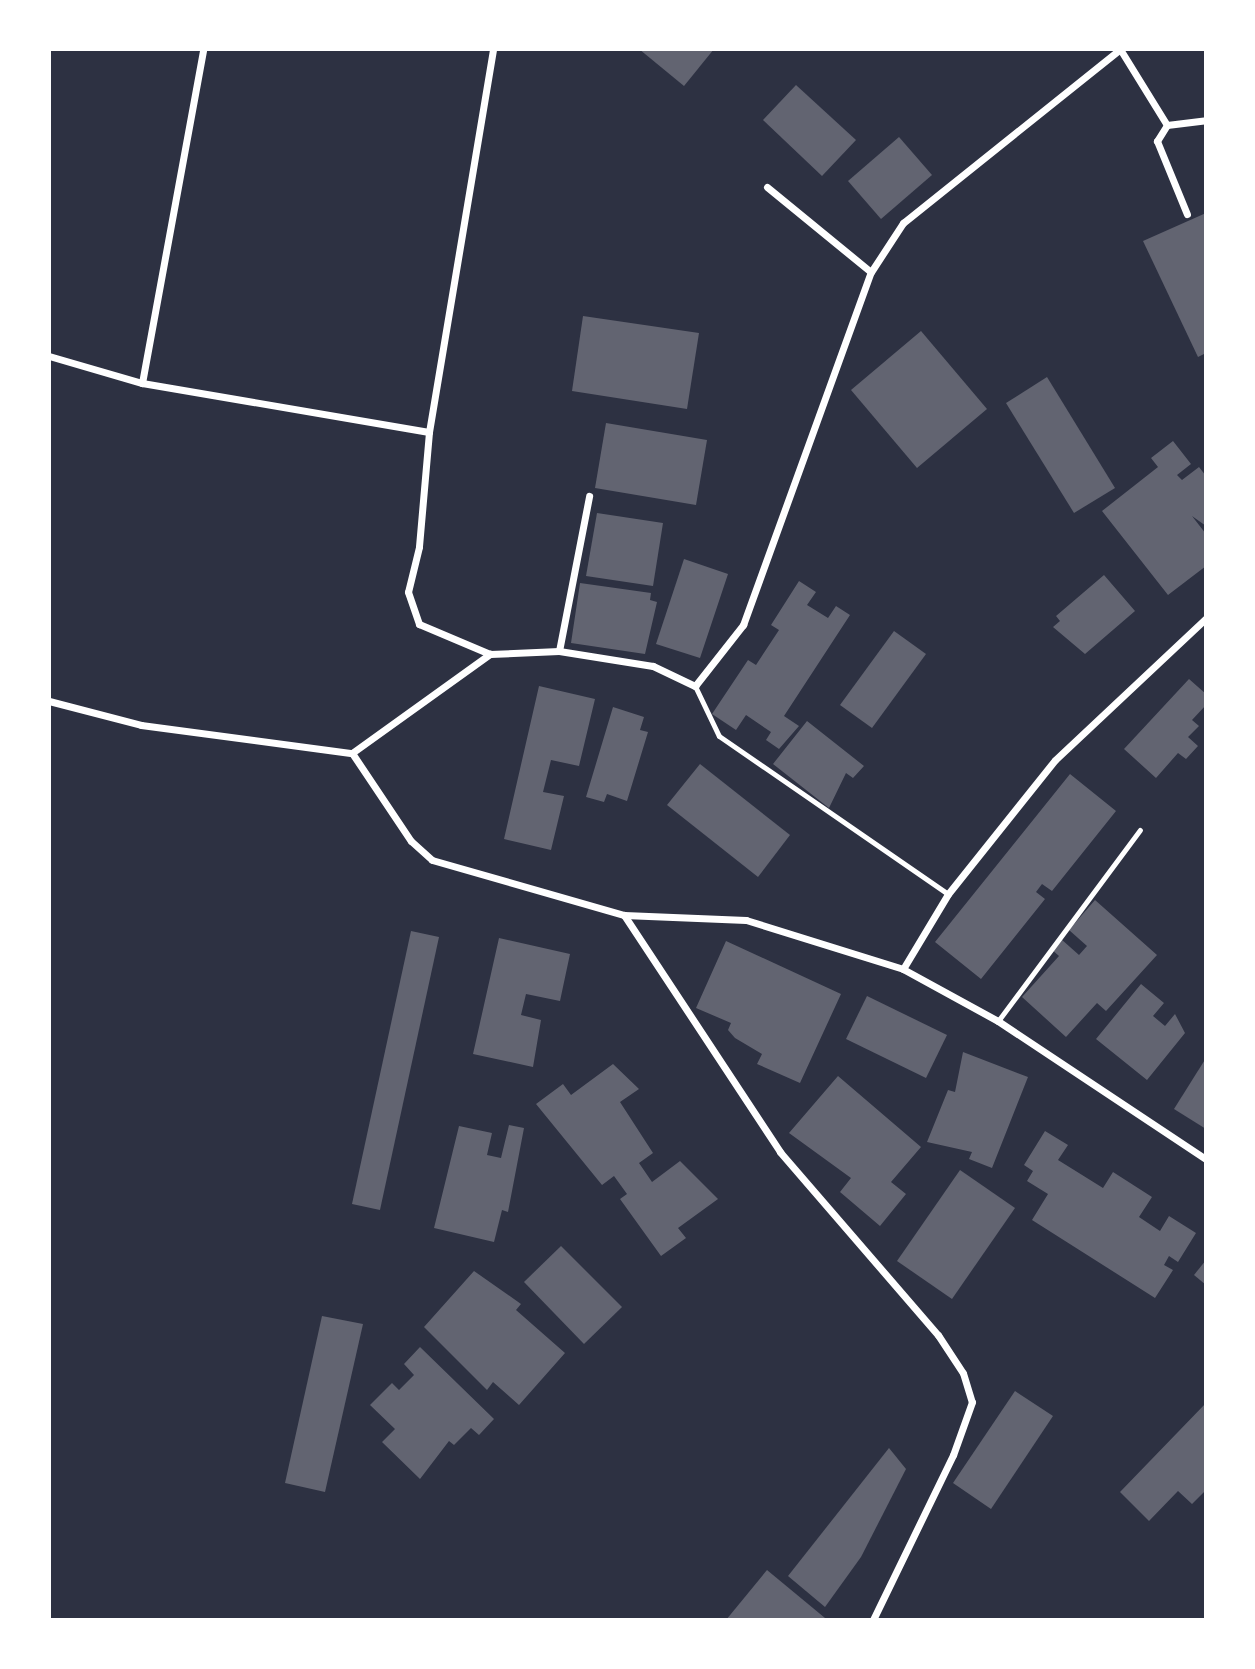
<!DOCTYPE html>
<style>
body{margin:0}
#map{position:relative;width:1255px;height:1669px;overflow:hidden;background:#2d3142;font-family:Rubik,sans-serif}
div>[style]{position:absolute}
.building>*{inset:0;background:#626471}
.service>*{height:5px;margin:-2.5px;padding:0 2.5px;transform-origin:2.5px;border-radius:2.5px;background:#fff}
.minor>*{height:7px;margin:-3.5px;padding:0 3.5px;transform-origin:3.5px;border-radius:3.5px;background:#fff}
span{translate:-50% -50%;white-space:nowrap;text-align:center;line-height:1.15;-webkit-text-stroke:7px #fff;paint-order:stroke}
.frame{position:absolute;inset:0;border:51px solid #fff;pointer-events:none}
</style>
<div id="map">
<div class="building">
<div style="clip-path:polygon(639px 49px,714px 49px,684px 86px)"></div>
<div style="clip-path:polygon(796px 85px,856px 140px,822px 176px,763px 120px)"></div>
<div style="clip-path:polygon(899px 137px,932px 175px,881px 219px,848px 181px)"></div>
<div style="clip-path:polygon(1206px 213px,1206px 353px,1198px 357px,1143px 241px)"></div>
<div style="clip-path:polygon(583px 316px,699px 333px,687px 409px,572px 391px)"></div>
<div style="clip-path:polygon(921px 331px,987px 409px,917px 468px,851px 390px)"></div>
<div style="clip-path:polygon(1047px 377px,1115px 488px,1074px 513px,1006px 403px)"></div>
<div style="clip-path:polygon(606px 423px,707px 440px,696px 505px,595px 488px)"></div>
<div style="clip-path:polygon(1173px 441px,1191px 464px,1177px 475px,1182px 480px,1199px 467px,1206px 476px,1206px 526px,1192px 516px,1206px 534px,1206px 566px,1168px 595px,1102px 511px,1158px 467px,1151px 458px)"></div>
<div style="clip-path:polygon(597px 513px,663px 523px,653px 586px,586px 576px)"></div>
<div style="clip-path:polygon(684px 559px,728px 574px,700px 658px,656px 644px)"></div>
<div style="clip-path:polygon(1104px 575px,1135px 611px,1085px 654px,1053px 627px,1060px 621px,1056px 616px)"></div>
<div style="clip-path:polygon(799px 581px,816px 592px,807px 605px,828px 618px,836px 606px,850px 615px,784px 716px,799px 726px,779px 749px,766px 740px,771px 732px,746px 715px,736px 730px,712px 714px,748px 660px,756px 665px,779px 630px,771px 625px)"></div>
<div style="clip-path:polygon(580px 583px,651px 593px,650px 600px,657px 602px,645px 654px,571px 643px)"></div>
<div style="clip-path:polygon(894px 631px,926px 654px,872px 728px,840px 705px)"></div>
<div style="clip-path:polygon(1189px 679px,1206px 694px,1206px 705px,1192px 720px,1199px 726px,1188px 737px,1198px 746px,1186px 759px,1178px 753px,1156px 778px,1124px 749px)"></div>
<div style="clip-path:polygon(539px 686px,595px 699px,579px 766px,551px 760px,543px 792px,564px 796px,551px 850px,504px 839px)"></div>
<div style="clip-path:polygon(613px 707px,644px 717px,640px 730px,648px 732px,627px 801px,607px 794px,604px 802px,586px 797px)"></div>
<div style="clip-path:polygon(807px 721px,864px 766px,853px 778px,846px 773px,829px 808px,773px 764px)"></div>
<div style="clip-path:polygon(700px 764px,790px 835px,758px 877px,667px 805px)"></div>
<div style="clip-path:polygon(1070px 774px,1116px 811px,1052px 891px,1042px 884px,1036px 892px,1045px 899px,981px 979px,935px 942px)"></div>
<div style="clip-path:polygon(1095px 900px,1157px 955px,1106px 1011px,1097px 1003px,1066px 1037px,1022px 997px,1059px 956px,1051px 949px,1061px 939px,1079px 955px,1087px 946px,1069px 930px)"></div>
<div style="clip-path:polygon(411px 931px,439px 937px,380px 1210px,352px 1204px)"></div>
<div style="clip-path:polygon(499px 938px,570px 954px,560px 1001px,526px 994px,521px 1015px,541px 1020px,533px 1067px,473px 1054px)"></div>
<div style="clip-path:polygon(726px 941px,841px 994px,800px 1083px,757px 1064px,762px 1054px,735px 1038px,728px 1030px,731px 1023px,696px 1008px)"></div>
<div style="clip-path:polygon(1141px 984px,1164px 1003px,1153px 1016px,1165px 1026px,1175px 1014px,1185px 1033px,1147px 1080px,1096px 1039px)"></div>
<div style="clip-path:polygon(867px 996px,947px 1035px,926px 1078px,846px 1039px)"></div>
<div style="clip-path:polygon(963px 1052px,1028px 1077px,992px 1168px,969px 1159px,972px 1152px,927px 1142px,948px 1090px,955px 1092px)"></div>
<div style="clip-path:polygon(1206px 1058px,1206px 1129px,1174px 1109px)"></div>
<div style="clip-path:polygon(613px 1064px,639px 1089px,620px 1102px,653px 1153px,639px 1163px,652px 1182px,680px 1161px,718px 1199px,678px 1228px,686px 1238px,661px 1256px,620px 1199px,627px 1194px,614px 1176px,602px 1185px,536px 1104px,563px 1084px,571px 1095px)"></div>
<div style="clip-path:polygon(838px 1076px,921px 1147px,891px 1182px,906px 1194px,880px 1226px,840px 1192px,851px 1178px,789px 1133px)"></div>
<div style="clip-path:polygon(509px 1125px,524px 1128px,508px 1212px,502px 1210px,494px 1242px,434px 1228px,459px 1126px,492px 1133px,487px 1155px,501px 1158px)"></div>
<div style="clip-path:polygon(1045px 1131px,1068px 1145px,1058px 1160px,1103px 1188px,1113px 1172px,1152px 1197px,1139px 1217px,1160px 1231px,1169px 1216px,1196px 1233px,1178px 1262px,1169px 1256px,1164px 1265px,1173px 1270px,1155px 1298px,1032px 1220px,1048px 1194px,1027px 1181px,1033px 1171px,1024px 1165px)"></div>
<div style="clip-path:polygon(960px 1170px,1015px 1208px,952px 1299px,897px 1261px)"></div>
<div style="clip-path:polygon(561px 1246px,622px 1307px,584px 1344px,524px 1282px)"></div>
<div style="clip-path:polygon(1206px 1260px,1206px 1285px,1194px 1275px)"></div>
<div style="clip-path:polygon(474px 1271px,521px 1304px,516px 1310px,565px 1353px,519px 1405px,493px 1382px,487px 1390px,424px 1327px)"></div>
<div style="clip-path:polygon(322px 1316px,363px 1324px,325px 1492px,285px 1483px)"></div>
<div style="clip-path:polygon(420px 1347px,494px 1419px,479px 1435px,471px 1428px,454px 1445px,449px 1441px,420px 1479px,382px 1442px,395px 1429px,370px 1405px,392px 1383px,399px 1390px,414px 1375px,404px 1364px)"></div>
<div style="clip-path:polygon(1015px 1391px,1053px 1416px,991px 1509px,953px 1483px)"></div>
<div style="clip-path:polygon(1206px 1403px,1206px 1490px,1192px 1504px,1178px 1491px,1149px 1521px,1120px 1492px)"></div>
<div style="clip-path:polygon(889px 1448px,906px 1469px,861px 1557px,825px 1607px,788px 1576px)"></div>
<div style="clip-path:polygon(767px 1570px,825px 1618px,824px 1620px,726px 1620px)"></div>
</div>
<div class="service">
<div style="left:695px;top:686px;width:55px;rotate:64.4deg"></div>
<div style="left:719px;top:736px;width:278px;rotate:34.6deg"></div>
<div style="left:998px;top:1021px;width:238px;rotate:-53.4deg"></div>
</div>
<div class="minor">
<div style="left:1120px;top:49px;width:89px;rotate:58.3deg"></div>
<div style="left:1167px;top:125px;width:39px;rotate:-7deg"></div>
<div style="left:1167px;top:125px;width:19px;rotate:122deg"></div>
<div style="left:1157px;top:141px;width:79px;rotate:67.7deg"></div>
<div style="left:767px;top:187px;width:134px;rotate:39.3deg"></div>
<div style="left:49px;top:356px;width:97px;rotate:16.2deg"></div>
<div style="left:142px;top:383px;width:291px;rotate:9.7deg"></div>
<div style="left:429px;top:432px;width:115px;rotate:95deg"></div>
<div style="left:419px;top:547px;width:46px;rotate:103.7deg"></div>
<div style="left:408px;top:592px;width:34px;rotate:71deg"></div>
<div style="left:419px;top:624px;width:77px;rotate:22.9deg"></div>
<div style="left:490px;top:654px;width:69px;rotate:-2.5deg"></div>
<div style="left:559px;top:651px;width:95px;rotate:9.1deg"></div>
<div style="left:653px;top:666px;width:47px;rotate:25.5deg"></div>
<div style="left:695px;top:686px;width:78px;rotate:-51.8deg"></div>
<div style="left:743px;top:625px;width:375px;rotate:-70.1deg"></div>
<div style="left:871px;top:272px;width:59px;rotate:-56.9deg"></div>
<div style="left:903px;top:223px;width:278px;rotate:-38.7deg"></div>
<div style="left:142px;top:383px;width:340px;rotate:-79.6deg"></div>
<div style="left:429px;top:432px;width:388px;rotate:-80.5deg"></div>
<div style="left:559px;top:651px;width:158px;rotate:-79deg"></div>
<div style="left:49px;top:701px;width:95px;rotate:14.6deg"></div>
<div style="left:141px;top:725px;width:213px;rotate:7.6deg"></div>
<div style="left:352px;top:753px;width:106px;rotate:56.2deg"></div>
<div style="left:411px;top:841px;width:28px;rotate:42deg"></div>
<div style="left:432px;top:860px;width:200px;rotate:16deg"></div>
<div style="left:624px;top:915px;width:122px;rotate:2.3deg"></div>
<div style="left:746px;top:920px;width:164px;rotate:17.3deg"></div>
<div style="left:903px;top:969px;width:108px;rotate:28.7deg"></div>
<div style="left:998px;top:1021px;width:250px;rotate:33.6deg"></div>
<div style="left:352px;top:753px;width:170px;rotate:-35.7deg"></div>
<div style="left:624px;top:915px;width:284px;rotate:56.6deg"></div>
<div style="left:780px;top:1152px;width:242px;rotate:49.2deg"></div>
<div style="left:938px;top:1335px;width:45px;rotate:56.7deg"></div>
<div style="left:963px;top:1373px;width:30px;rotate:73deg"></div>
<div style="left:972px;top:1402px;width:56px;rotate:109.7deg"></div>
<div style="left:953px;top:1455px;width:183px;rotate:115.9deg"></div>
<div style="left:903px;top:969px;width:87px;rotate:-59deg"></div>
<div style="left:948px;top:894px;width:171px;rotate:-51.4deg"></div>
<div style="left:1055px;top:760px;width:207px;rotate:-43.2deg"></div>
</div>
<div class="frame"></div>
</div>
